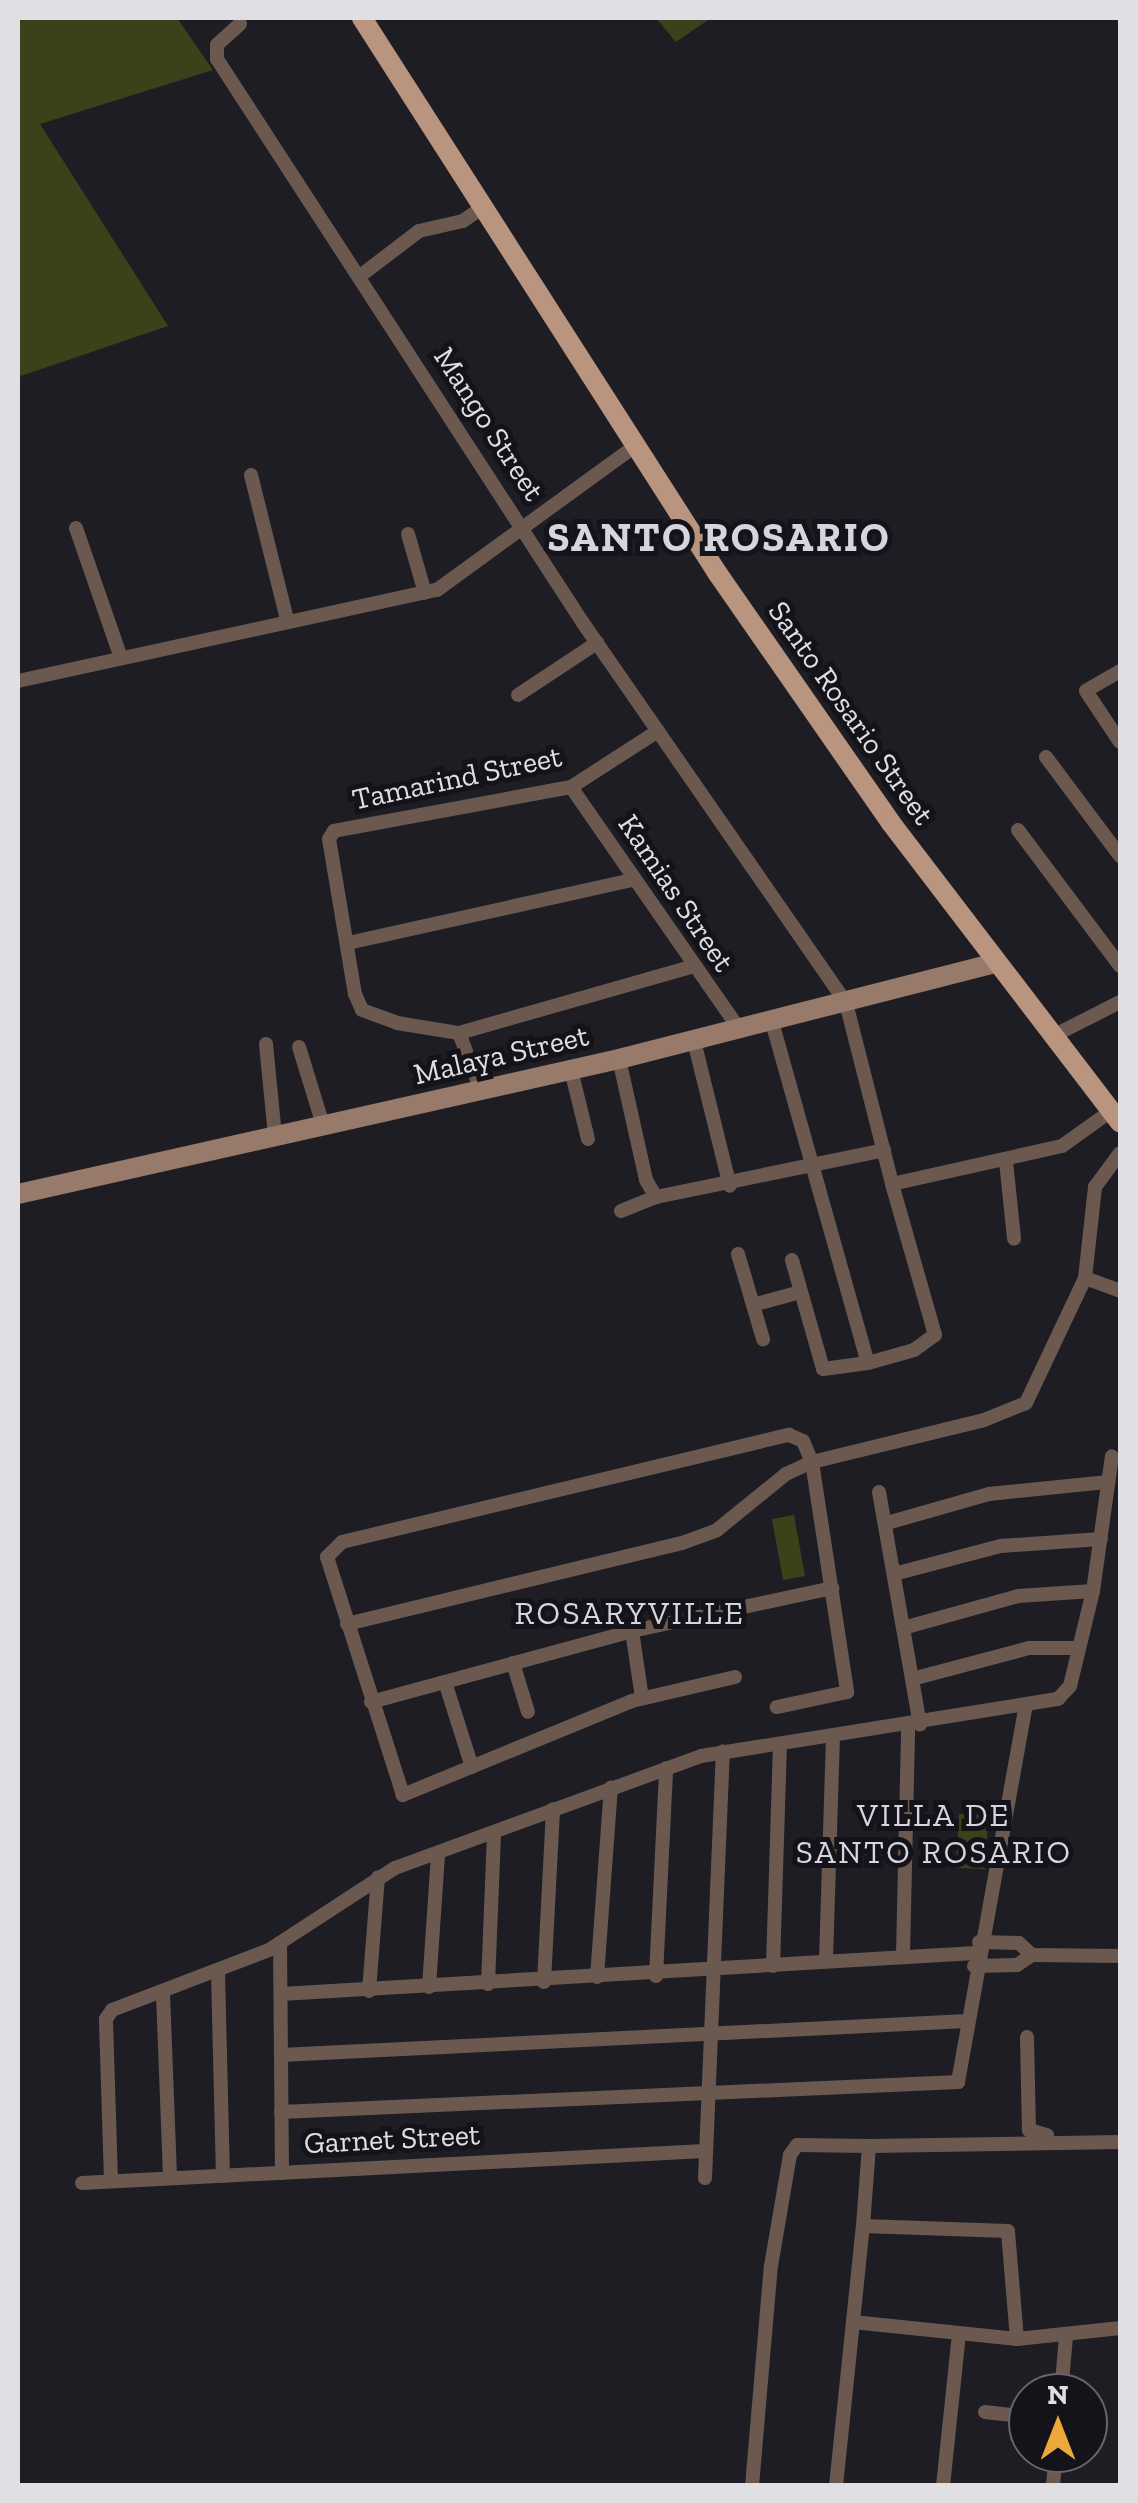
<!DOCTYPE html>
<style>
body{margin:0}
#map{position:relative;width:1138px;height:2503px;overflow:hidden;background:#1e1d24;font-family:"Zilla Slab",serif}
div>[style]{position:absolute}
.green>*{inset:0;background:#3a4219}
.street>*{height:14px;margin:-7px;padding:0 7px;transform-origin:7px;border-radius:7px;background:#6b594f}
.secondary>*{height:20px;margin:-10px;padding:0 10px;transform-origin:10px;border-radius:10px;background:#977a6a}
.primary>*{height:20px;margin:-10px;padding:0 10px;transform-origin:10px;border-radius:10px;background:#b9947f}
span{translate:-50% -50%;white-space:nowrap;text-align:center;line-height:1.15;-webkit-text-stroke:10px #15131a;paint-order:stroke}
.street-label{font-size:30px;color:#e0dfe4}
.neighbourhood-label{font-size:32px;color:#d6d4de;letter-spacing:2.5px}
.district-label{font-size:40px;color:#d6d4de;font-weight:700;letter-spacing:2.5px}
.frame{position:absolute;inset:0;border:20px solid #e0dfe4;pointer-events:none}
.north{position:absolute;left:1008px;top:2373px;width:100px;height:100px;box-sizing:border-box;background:#15131a;border:2px solid #66656b;border-radius:50%;rotate:0deg;font-size:28px;font-weight:700;line-height:40px;text-align:center;color:#e0dfe4}
.north::after{content:'';display:block;margin:auto;width:35px;height:45px;background:#eda83b;clip-path:polygon(50% 0,100% 100%,50% 72%,0 100%)}
</style>
<div id="map">
<div class="green">
<div style="clip-path:polygon(18px 18px,177px 18px,213px 70px,40px 124px,168px 326px,18px 377px)"></div>
<div style="clip-path:polygon(656px 18px,711px 18px,676px 42px)"></div>
<div style="clip-path:polygon(794px 1515px,805px 1576px,783px 1580px,772px 1519px)"></div>
<div style="clip-path:polygon(959px 1814px,988px 1815px,986px 1869px,956px 1868px)"></div>
</div>
<div class="street">
<div style="left:240px;top:24px;width:31px;rotate:138deg"></div>
<div style="left:217px;top:45px;width:14px;rotate:90deg"></div>
<div style="left:217px;top:59px;width:672px;rotate:57.02deg"></div>
<div style="left:583px;top:623px;width:462px;rotate:55.3deg"></div>
<div style="left:846px;top:1003px;width:187px;rotate:75.7deg"></div>
<div style="left:360px;top:276px;width:74px;rotate:-37.3deg"></div>
<div style="left:419px;top:231px;width:45px;rotate:-12.8deg"></div>
<div style="left:463px;top:221px;width:24px;rotate:-35deg"></div>
<div style="left:251px;top:475px;width:148px;rotate:76deg"></div>
<div style="left:76px;top:528px;width:138px;rotate:70.9deg"></div>
<div style="left:408px;top:534px;width:61px;rotate:73.9deg"></div>
<div style="left:1120px;top:671px;width:39px;rotate:150deg"></div>
<div style="left:1086px;top:691px;width:61px;rotate:56.3deg"></div>
<div style="left:18px;top:681px;width:429px;rotate:-12.3deg"></div>
<div style="left:437px;top:590px;width:243px;rotate:-36deg"></div>
<div style="left:518px;top:695px;width:95px;rotate:-33.4deg"></div>
<div style="left:658px;top:731px;width:103px;rotate:147.2deg"></div>
<div style="left:571px;top:787px;width:241px;rotate:169.5deg"></div>
<div style="left:334px;top:831px;width:9px;rotate:122deg"></div>
<div style="left:329px;top:839px;width:157px;rotate:80.5deg"></div>
<div style="left:355px;top:994px;width:17px;rotate:66deg"></div>
<div style="left:362px;top:1010px;width:37px;rotate:20deg"></div>
<div style="left:397px;top:1023px;width:63px;rotate:9.2deg"></div>
<div style="left:459px;top:1033px;width:241px;rotate:-15.9deg"></div>
<div style="left:1046px;top:757px;width:124px;rotate:53.2deg"></div>
<div style="left:571px;top:787px;width:295px;rotate:55.2deg"></div>
<div style="left:1018px;top:830px;width:170px;rotate:53.1deg"></div>
<div style="left:348px;top:943px;width:291px;rotate:-12.5deg"></div>
<div style="left:772px;top:1022px;width:354px;rotate:74.3deg"></div>
<div style="left:868px;top:1363px;width:48px;rotate:-15.8deg"></div>
<div style="left:914px;top:1350px;width:26px;rotate:-36deg"></div>
<div style="left:935px;top:1335px;width:157px;rotate:-105.9deg"></div>
<div style="left:892px;top:1184px;width:174px;rotate:-12.6deg"></div>
<div style="left:1062px;top:1146px;width:60px;rotate:-35.5deg"></div>
<div style="left:459px;top:1033px;width:61px;rotate:68.9deg"></div>
<div style="left:1053px;top:1036px;width:75px;rotate:-26.9deg"></div>
<div style="left:694px;top:1041px;width:149px;rotate:76.1deg"></div>
<div style="left:266px;top:1044px;width:92px;rotate:84.4deg"></div>
<div style="left:299px;top:1047px;width:82px;rotate:72.9deg"></div>
<div style="left:619px;top:1059px;width:124px;rotate:77.4deg"></div>
<div style="left:646px;top:1180px;width:20px;rotate:60deg"></div>
<div style="left:656px;top:1197px;width:233px;rotate:-11.6deg"></div>
<div style="left:571px;top:1070px;width:71px;rotate:76.2deg"></div>
<div style="left:1006px;top:1161px;width:78px;rotate:84.1deg"></div>
<div style="left:621px;top:1211px;width:38px;rotate:-22deg"></div>
<div style="left:738px;top:1254px;width:89px;rotate:73.6deg"></div>
<div style="left:792px;top:1260px;width:113px;rotate:74.1deg"></div>
<div style="left:823px;top:1369px;width:45px;rotate:-7.6deg"></div>
<div style="left:1085px;top:1278px;width:37px;rotate:20deg"></div>
<div style="left:753px;top:1305px;width:49px;rotate:-15.5deg"></div>
<div style="left:879px;top:1492px;width:236px;rotate:80deg"></div>
<div style="left:887px;top:1523px;width:106px;rotate:-15.9deg"></div>
<div style="left:989px;top:1494px;width:120px;rotate:-5.8deg"></div>
<div style="left:894px;top:1574px;width:111px;rotate:-14.7deg"></div>
<div style="left:1001px;top:1546px;width:100px;rotate:-4deg"></div>
<div style="left:347px;top:1624px;width:345px;rotate:-13.6deg"></div>
<div style="left:682px;top:1543px;width:37px;rotate:-20deg"></div>
<div style="left:717px;top:1530px;width:89px;rotate:-39.1deg"></div>
<div style="left:786px;top:1474px;width:29px;rotate:-25deg"></div>
<div style="left:812px;top:1462px;width:177px;rotate:-13.7deg"></div>
<div style="left:984px;top:1420px;width:45px;rotate:-22deg"></div>
<div style="left:1026px;top:1403px;width:138px;rotate:-64.7deg"></div>
<div style="left:1085px;top:1278px;width:92px;rotate:-83.7deg"></div>
<div style="left:1095px;top:1187px;width:42px;rotate:-53.7deg"></div>
<div style="left:903px;top:1628px;width:119px;rotate:-15.5deg"></div>
<div style="left:1018px;top:1596px;width:75px;rotate:-3.8deg"></div>
<div style="left:632px;top:1631px;width:68px;rotate:81.5deg"></div>
<div style="left:513px;top:1663px;width:51px;rotate:73deg"></div>
<div style="left:735px;top:1677px;width:106px;rotate:166.9deg"></div>
<div style="left:632px;top:1701px;width:248px;rotate:157.7deg"></div>
<div style="left:403px;top:1795px;width:250px;rotate:-107.7deg"></div>
<div style="left:327px;top:1557px;width:21px;rotate:-45deg"></div>
<div style="left:342px;top:1542px;width:460px;rotate:-13.5deg"></div>
<div style="left:789px;top:1435px;width:15px;rotate:23deg"></div>
<div style="left:803px;top:1441px;width:23px;rotate:67deg"></div>
<div style="left:812px;top:1462px;width:233px;rotate:81.3deg"></div>
<div style="left:847px;top:1692px;width:72px;rotate:167.9deg"></div>
<div style="left:912px;top:1679px;width:121px;rotate:-14.8deg"></div>
<div style="left:1029px;top:1648px;width:50px"></div>
<div style="left:445px;top:1682px;width:89px;rotate:72.4deg"></div>
<div style="left:371px;top:1702px;width:270px;rotate:-15.2deg"></div>
<div style="left:632px;top:1631px;width:205px;rotate:-12.1deg"></div>
<div style="left:979px;top:1942px;width:40px;rotate:1.4deg"></div>
<div style="left:1019px;top:1943px;width:18px;rotate:43deg"></div>
<div style="left:280px;top:1943px;width:230px;rotate:89.5deg"></div>
<div style="left:903px;top:1955px;width:229px;rotate:-88.7deg"></div>
<div style="left:826px;top:1959px;width:223px;rotate:-88.2deg"></div>
<div style="left:773px;top:1966px;width:222px;rotate:-88.2deg"></div>
<div style="left:974px;top:1966px;width:43px;rotate:-1.3deg"></div>
<div style="left:1017px;top:1965px;width:18px;rotate:-34deg"></div>
<div style="left:1032px;top:1955px;width:88px;rotate:0.7deg"></div>
<div style="left:218px;top:1973px;width:203px;rotate:88.6deg"></div>
<div style="left:656px;top:1976px;width:208px;rotate:-87.2deg"></div>
<div style="left:597px;top:1977px;width:190px;rotate:-85.8deg"></div>
<div style="left:544px;top:1982px;width:173px;rotate:-87deg"></div>
<div style="left:488px;top:1984px;width:150px;rotate:-87.7deg"></div>
<div style="left:429px;top:1987px;width:132px;rotate:-86.1deg"></div>
<div style="left:369px;top:1991px;width:114px;rotate:-85.5deg"></div>
<div style="left:163px;top:1994px;width:184px;rotate:87.8deg"></div>
<div style="left:281px;top:1994px;width:696px;rotate:-3.38deg"></div>
<div style="left:1027px;top:2037px;width:93px;rotate:88.8deg"></div>
<div style="left:1029px;top:2130px;width:19px;rotate:16deg"></div>
<div style="left:281px;top:2055px;width:687px;rotate:-2.84deg"></div>
<div style="left:281px;top:2112px;width:678px;rotate:-2.54deg"></div>
<div style="left:958px;top:2082px;width:379px;rotate:-79.8deg"></div>
<div style="left:705px;top:2178px;width:427px;rotate:-87.6deg"></div>
<div style="left:111px;top:2181px;width:162px;rotate:-91.8deg"></div>
<div style="left:106px;top:2019px;width:11px;rotate:-56deg"></div>
<div style="left:112px;top:2010px;width:168px;rotate:-20.9deg"></div>
<div style="left:269px;top:1950px;width:150px;rotate:-33.1deg"></div>
<div style="left:395px;top:1868px;width:326px;rotate:-20.1deg"></div>
<div style="left:701px;top:1756px;width:362px;rotate:-9.1deg"></div>
<div style="left:1058px;top:1699px;width:18px;rotate:-47deg"></div>
<div style="left:1070px;top:1686px;width:98px;rotate:-76.4deg"></div>
<div style="left:1093px;top:1591px;width:136px;rotate:-82deg"></div>
<div style="left:82px;top:2183px;width:624px;rotate:-2.94deg"></div>
<div style="left:853px;top:2322px;width:165px;rotate:5.9deg"></div>
<div style="left:1017px;top:2339px;width:104px;rotate:-6.1deg"></div>
<div style="left:1017px;top:2339px;width:108px;rotate:-94.8deg"></div>
<div style="left:1008px;top:2231px;width:145px;rotate:-178deg"></div>
<div style="left:863px;top:2226px;width:80px;rotate:-85.7deg"></div>
<div style="left:869px;top:2146px;width:251px;rotate:-0.9deg"></div>
<div style="left:1061px;top:2393px;width:56px;rotate:-84.9deg"></div>
<div style="left:985px;top:2412px;width:43px;rotate:6.6deg"></div>
<div style="left:752px;top:2486px;width:221px;rotate:-85.1deg"></div>
<div style="left:771px;top:2266px;width:113px;rotate:-80.3deg"></div>
<div style="left:790px;top:2155px;width:12px;rotate:-55deg"></div>
<div style="left:797px;top:2145px;width:72px;rotate:0.8deg"></div>
<div style="left:836px;top:2486px;width:261px;rotate:-84.1deg"></div>
<div style="left:943px;top:2486px;width:153px;rotate:-84deg"></div>
<div style="left:1053px;top:2486px;width:33px;rotate:-85deg"></div>
</div>
<div class="secondary">
<div style="left:18px;top:1194px;width:616px;rotate:-12.66deg"></div>
<div style="left:619px;top:1059px;width:388px;rotate:-14.3deg"></div>
</div>
<div class="primary">
<div style="left:362px;top:18px;width:660px;rotate:57.37deg"></div>
<div style="left:718px;top:574px;width:303px;rotate:55.2deg"></div>
<div style="left:891px;top:823px;width:377px;rotate:52.6deg"></div>
</div>
<div class="street-label">
<span style="left:489px;top:424px;rotate:57deg">Mango Street</span>
<span style="left:851px;top:713px;rotate:55deg">Santo Rosario Street</span>
<span style="left:457px;top:778px;rotate:-12deg">Tamarind Street</span>
<span style="left:676px;top:893px;rotate:56deg">Kamias Street</span>
<span style="left:501px;top:1055px;rotate:-13deg">Malaya Street</span>
<span style="left:392px;top:2139px;rotate:-3deg">Garnet Street</span>
</div>
<div class="neighbourhood-label">
<span style="left:630px;top:1613px">ROSARYVILLE</span>
<span style="left:934px;top:1834px">VILLA DE<br>SANTO ROSARIO</span>
</div>
<div class="district-label">
<span style="left:719px;top:537px">SANTO ROSARIO</span>
</div>
<div class="frame"></div>
<div class="north">N</div>
</div>
